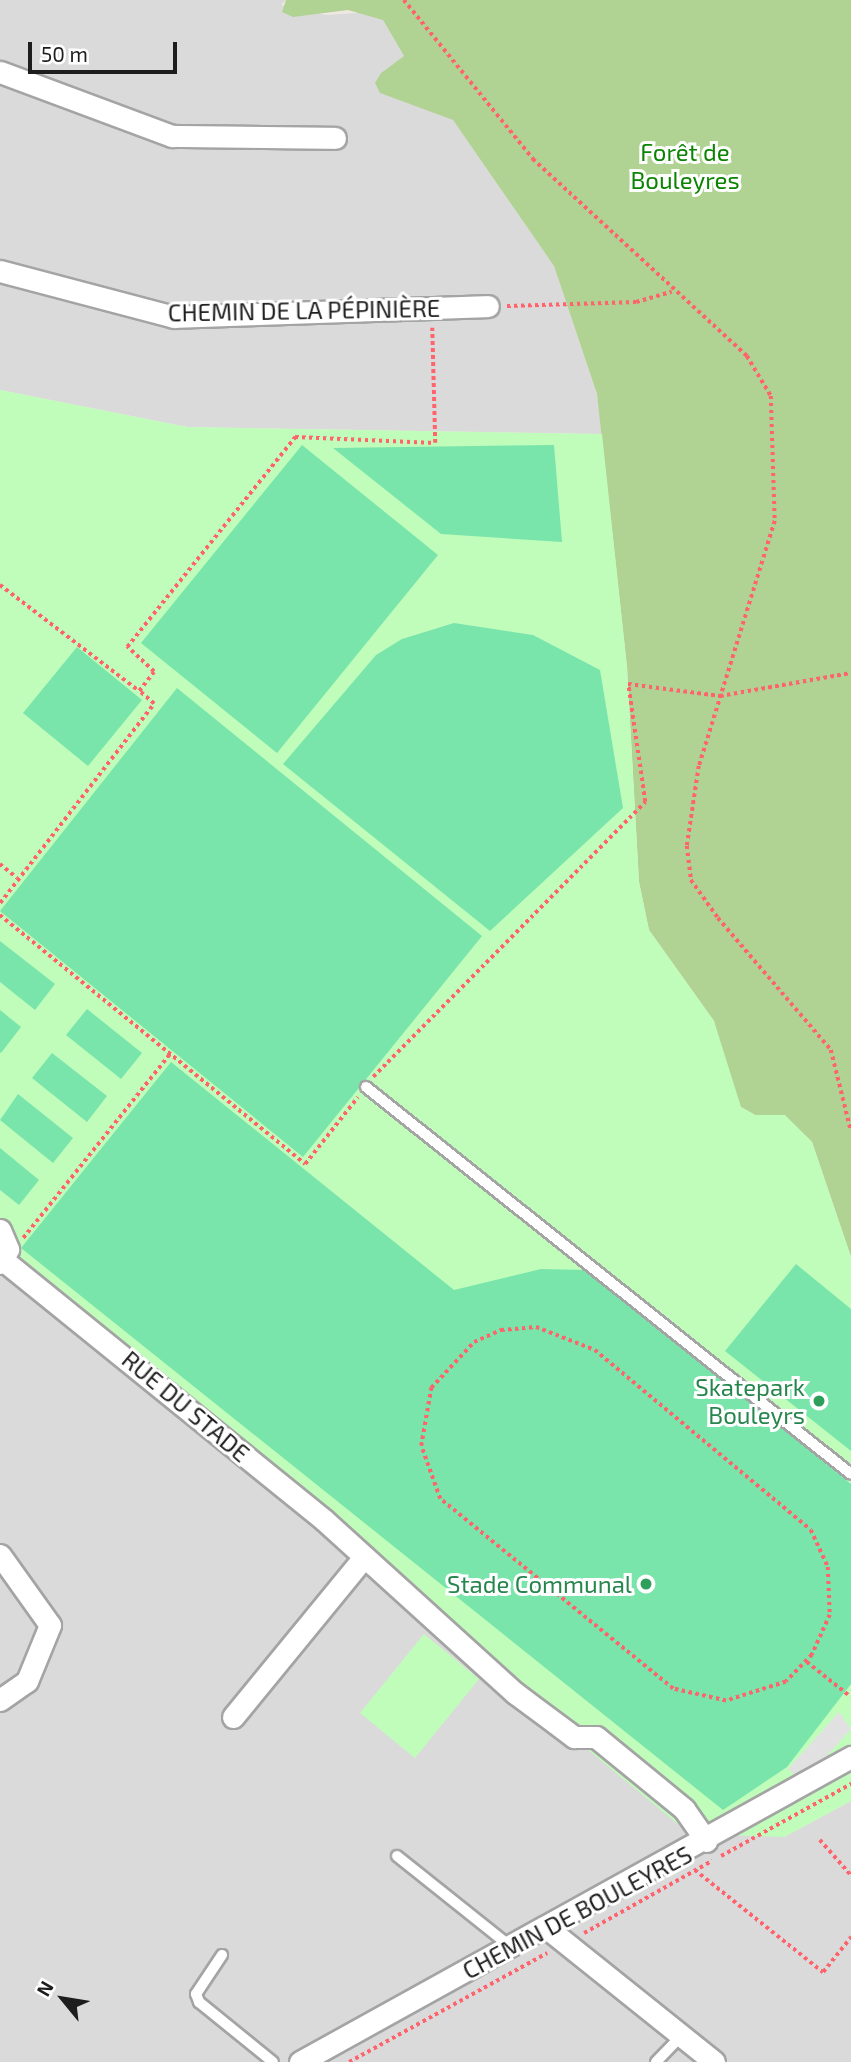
<!DOCTYPE html>
<meta charset="utf-8">
<style>
body{margin:0}
#map{position:relative;width:851px;height:2062px;overflow:hidden;background:#efe9e2;font-family:"Exo 2",sans-serif}
div>[style]{position:absolute}
.residential>*{inset:0;background:#dbdada}
.forest>*{inset:0;background:#b0d293}
.park>*{inset:0;background:#c0fdbb}
.pitch>*{inset:0;background:#79e5ab}
.parking>*{inset:0;background:#e1e1e1}
.path>*{height:3.5px;margin-top:-1.75px;transform-origin:0;background:repeating-linear-gradient(90deg,#ff636c 0 3.5px,transparent 0 7px)}
.roads{filter:drop-shadow(2px 0 #a4a4a4) drop-shadow(-2px 0 #a4a4a4) drop-shadow(0 2px #a4a4a4) drop-shadow(0 -2px #a4a4a4)}
.lane>*{height:10px;margin:-5px;padding:0 5px;transform-origin:5px;border-radius:5px;background:#fff}
.street>*{height:21px;margin:-10.5px;padding:0 10.5px;transform-origin:10.5px;border-radius:10.5px;background:#fff}
.dots>*{width:19px;height:19px;translate:-50% -50%;box-sizing:border-box;border:4px solid #fff;border-radius:50%}
span{translate:-50% -50%;white-space:nowrap;text-align:center;line-height:1.15;-webkit-text-stroke:6px #fff;paint-order:stroke}
.park-label{font-size:24px;color:#0c8403}
.street-label{font-size:24px;color:#1d1d1d}
.leisure-label{font-size:24px;color:#27864d}
.right{translate:-100% -50%;text-align:right}
.north{position:absolute;left:28px;top:1964px;width:70px;height:70px;-webkit-text-stroke:5px #fff;paint-order:stroke;rotate:300deg;font-size:19px;font-weight:700;line-height:28px;text-align:center;color:#1d1d1d}
.north::after{content:'';display:block;margin:auto;width:24px;height:32px;background:#1d1d1d;clip-path:polygon(50% 0,100% 100%,50% 72%,0 100%)}
.scale{position:absolute;left:28px;top:42px;width:149px;height:32px;box-sizing:border-box;border:4px solid #1d1d1d;border-top:0;padding-left:9px;font-size:21px;line-height:24px;white-space:nowrap;color:#1d1d1d;-webkit-text-stroke:5px #fff;paint-order:stroke}
</style>
<div id="map">
<div class="residential">
<div style="clip-path:polygon(0 0,286px 0,281px 5px,326px 15px,370px 12px,383px 20px,404px 56px,381px 73px,381px 93px,453px 120px,554px 266px,597px 394px,602px 434px,187px 427px,0 390px)"></div>
<div style="clip-path:polygon(0 1263px,784px 1837px,851px 1801px,851px 2062px,0 2062px)"></div>
</div>
<div class="forest">
<div style="clip-path:polygon(286px 0,851px 0,851px 1257px,812px 1142px,785px 1116px,755px 1115px,741px 1107px,732px 1095px,714px 1021px,649px 930px,639px 882px,627px 667px,597px 394px,554px 266px,453px 120px,380px 93px,375px 83px,381px 73px,404px 56px,383px 20px,348px 10px,293px 17px,282px 12px)"></div>
</div>
<div class="park">
<div style="clip-path:polygon(0 390px,187px 427px,602px 434px,627px 667px,639px 882px,649px 930px,714px 1021px,741px 1107px,755px 1115px,785px 1115px,812px 1142px,851px 1257px,851px 1801px,784px 1837px,690px 1834px,0 1263px)"></div>
<div style="clip-path:polygon(424px 1634px,479px 1679px,415px 1758px,360px 1713px)"></div>
</div>
<div class="pitch">
<div style="clip-path:polygon(302px 445px,438px 555px,277px 753px,141px 643px)"></div>
<div style="clip-path:polygon(554px 445px,562px 542px,441px 534px,333px 448px)"></div>
<div style="clip-path:polygon(454px 623px,533px 635px,600px 670px,623px 808px,490px 931px,283px 764px,376px 655px,402px 639px)"></div>
<div style="clip-path:polygon(77px 647px,142px 700px,88px 766px,23px 713px)"></div>
<div style="clip-path:polygon(177px 688px,482px 936px,303px 1157px,0 911px)"></div>
<div style="clip-path:polygon(0 941px,55px 984px,35px 1010px,0 982px)"></div>
<div style="clip-path:polygon(87px 1009px,142px 1053px,121px 1079px,66px 1035px)"></div>
<div style="clip-path:polygon(0 1010px,21px 1027px,1px 1053px,0 1052px)"></div>
<div style="clip-path:polygon(52px 1053px,107px 1096px,87px 1122px,32px 1078px)"></div>
<div style="clip-path:polygon(171px 1062px,454px 1290px,541px 1269px,586px 1270px,851px 1484px,851px 1684px,787px 1767px,723px 1810px,21px 1248px)"></div>
<div style="clip-path:polygon(18px 1094px,73px 1138px,53px 1163px,0 1120px)"></div>
<div style="clip-path:polygon(0 1148px,39px 1180px,19px 1205px,0 1190px)"></div>
<div style="clip-path:polygon(796px 1264px,851px 1309px,851px 1451px,725px 1351px)"></div>
</div>
<div class="parking">
<div style="clip-path:polygon(839px 1712px,851px 1729px,824px 1759px,795px 1775px,788px 1769px)"></div>
</div>
<div class="path">
<div style="left:404px;top:0;width:205px;rotate:50.9deg"></div>
<div style="left:533px;top:159px;width:291px;rotate:42.6deg"></div>
<div style="left:747px;top:356px;width:47px;rotate:59deg"></div>
<div style="left:771px;top:396px;width:125px;rotate:88.2deg"></div>
<div style="left:775px;top:521px;width:257px;rotate:107.2deg"></div>
<div style="left:699px;top:766px;width:81px;rotate:98.5deg"></div>
<div style="left:687px;top:846px;width:34px;rotate:83deg"></div>
<div style="left:691px;top:880px;width:47px;rotate:54.6deg"></div>
<div style="left:718px;top:918px;width:174px;rotate:49.4deg"></div>
<div style="left:831px;top:1050px;width:83px;rotate:76.1deg"></div>
<div style="left:507px;top:306px;width:129px;rotate:-1.8deg"></div>
<div style="left:636px;top:302px;width:37px;rotate:-16deg"></div>
<div style="left:0;top:585px;width:175px;rotate:37.3deg"></div>
<div style="left:0;top:864px;width:22px;rotate:39deg"></div>
<div style="left:0;top:903px;width:252px;rotate:-52.3deg"></div>
<div style="left:154px;top:704px;width:20px;rotate:-139deg"></div>
<div style="left:139px;top:691px;width:24px;rotate:-52deg"></div>
<div style="left:154px;top:672px;width:37px;rotate:-137deg"></div>
<div style="left:127px;top:647px;width:269px;rotate:-51.3deg"></div>
<div style="left:295px;top:437px;width:140px;rotate:2.5deg"></div>
<div style="left:435px;top:443px;width:115px;rotate:-91.5deg"></div>
<div style="left:0;top:915px;width:394px;rotate:39.2deg"></div>
<div style="left:305px;top:1164px;width:85px;rotate:-51.7deg"></div>
<div style="left:373px;top:1077px;width:387px;rotate:-45.3deg"></div>
<div style="left:645px;top:802px;width:119px;rotate:-98.2deg"></div>
<div style="left:628px;top:684px;width:93px;rotate:7.4deg"></div>
<div style="left:720px;top:696px;width:133px;rotate:-10deg"></div>
<div style="left:23px;top:1238px;width:236px;rotate:-51.4deg"></div>
<div style="left:536px;top:1327px;width:63px;rotate:21.3deg"></div>
<div style="left:595px;top:1350px;width:281px;rotate:39.8deg"></div>
<div style="left:811px;top:1530px;width:41px;rotate:65.3deg"></div>
<div style="left:828px;top:1567px;width:48px;rotate:87.6deg"></div>
<div style="left:830px;top:1615px;width:44px;rotate:114.2deg"></div>
<div style="left:812px;top:1655px;width:37px;rotate:134deg"></div>
<div style="left:786px;top:1682px;width:63px;rotate:162.4deg"></div>
<div style="left:726px;top:1701px;width:54px;rotate:-167.2deg"></div>
<div style="left:673px;top:1689px;width:301px;rotate:-140.8deg"></div>
<div style="left:440px;top:1499px;width:56px;rotate:-109.7deg"></div>
<div style="left:421px;top:1446px;width:59px;rotate:-80.2deg"></div>
<div style="left:431px;top:1388px;width:63px;rotate:-46.9deg"></div>
<div style="left:474px;top:1342px;width:30px;rotate:-24deg"></div>
<div style="left:501px;top:1330px;width:35px;rotate:-5deg"></div>
<div style="left:807px;top:1662px;width:56px;rotate:38.5deg"></div>
<div style="left:820px;top:1840px;width:47px;rotate:48.5deg"></div>
<div style="left:721px;top:1856px;width:149px;rotate:-29deg"></div>
<div style="left:695px;top:1870px;width:164px;rotate:38.6deg"></div>
<div style="left:823px;top:1972px;width:45px;rotate:-51.3deg"></div>
<div style="left:584px;top:1933px;width:147px;rotate:-29.4deg"></div>
<div style="left:349px;top:2062px;width:226px;rotate:-28.8deg"></div>
</div>
<div class="roads">
<div class="lane">
<div style="left:366px;top:1087px;width:620px;rotate:38.59deg"></div>
<div style="left:397px;top:1856px;width:146px;rotate:38.6deg"></div>
<div style="left:222px;top:1955px;width:47px;rotate:123.7deg"></div>
<div style="left:196px;top:1994px;width:9px;rotate:69deg"></div>
<div style="left:199px;top:2002px;width:95px;rotate:39deg"></div>
<div style="left:656px;top:2062px;width:36px;rotate:-46deg"></div>
</div>
<div class="street">
<div style="left:0;top:72px;width:184px;rotate:20.4deg"></div>
<div style="left:172px;top:136px;width:163px;rotate:0.7deg"></div>
<div style="left:0;top:271px;width:180px;rotate:14.8deg"></div>
<div style="left:174px;top:317px;width:314px;rotate:-2deg"></div>
<div style="left:0;top:1230px;width:21px;rotate:67deg"></div>
<div style="left:8px;top:1249px;width:16px;rotate:120deg"></div>
<div style="left:3px;top:1260px;width:413px;rotate:39deg"></div>
<div style="left:324px;top:1520px;width:258px;rotate:42.2deg"></div>
<div style="left:515px;top:1693px;width:74px;rotate:36.7deg"></div>
<div style="left:574px;top:1737px;width:22px"></div>
<div style="left:596px;top:1737px;width:114px;rotate:39.3deg"></div>
<div style="left:684px;top:1809px;width:39px;rotate:55deg"></div>
<div style="left:0;top:1555px;width:86px;rotate:54.5deg"></div>
<div style="left:50px;top:1625px;width:61px;rotate:112.3deg"></div>
<div style="left:27px;top:1681px;width:33px;rotate:145deg"></div>
<div style="left:233px;top:1717px;width:207px;rotate:-50.7deg"></div>
<div style="left:547px;top:1928px;width:214px;rotate:38.7deg"></div>
<div style="left:300px;top:2062px;width:630px;rotate:-28.97deg"></div>
</div>
</div>
<div class="dots">
<div style="left:819px;top:1401px;background:#2e9e5b"></div>
<div style="left:646px;top:1584px;background:#2e9e5b"></div>
</div>
<div class="park-label">
<span style="left:685px;top:166px">Forêt de<br>Bouleyres</span>
</div>
<div class="street-label">
<span style="left:304px;top:310px;rotate:-1deg">CHEMIN DE LA PÉPINIÈRE</span>
<span style="left:186px;top:1406px;rotate:40deg">RUE DU STADE</span>
<span style="left:577px;top:1912px;rotate:-28deg">CHEMIN DE BOULEYRES</span>
</div>
<div class="leisure-label">
<span class="right" style="left:805px;top:1401px">Skatepark<br>Bouleyrs</span>
<span class="right" style="left:632px;top:1584px">Stade Communal</span>
</div>
<div class="north">N</div>
<div class="scale">50 m</div>
</div>
